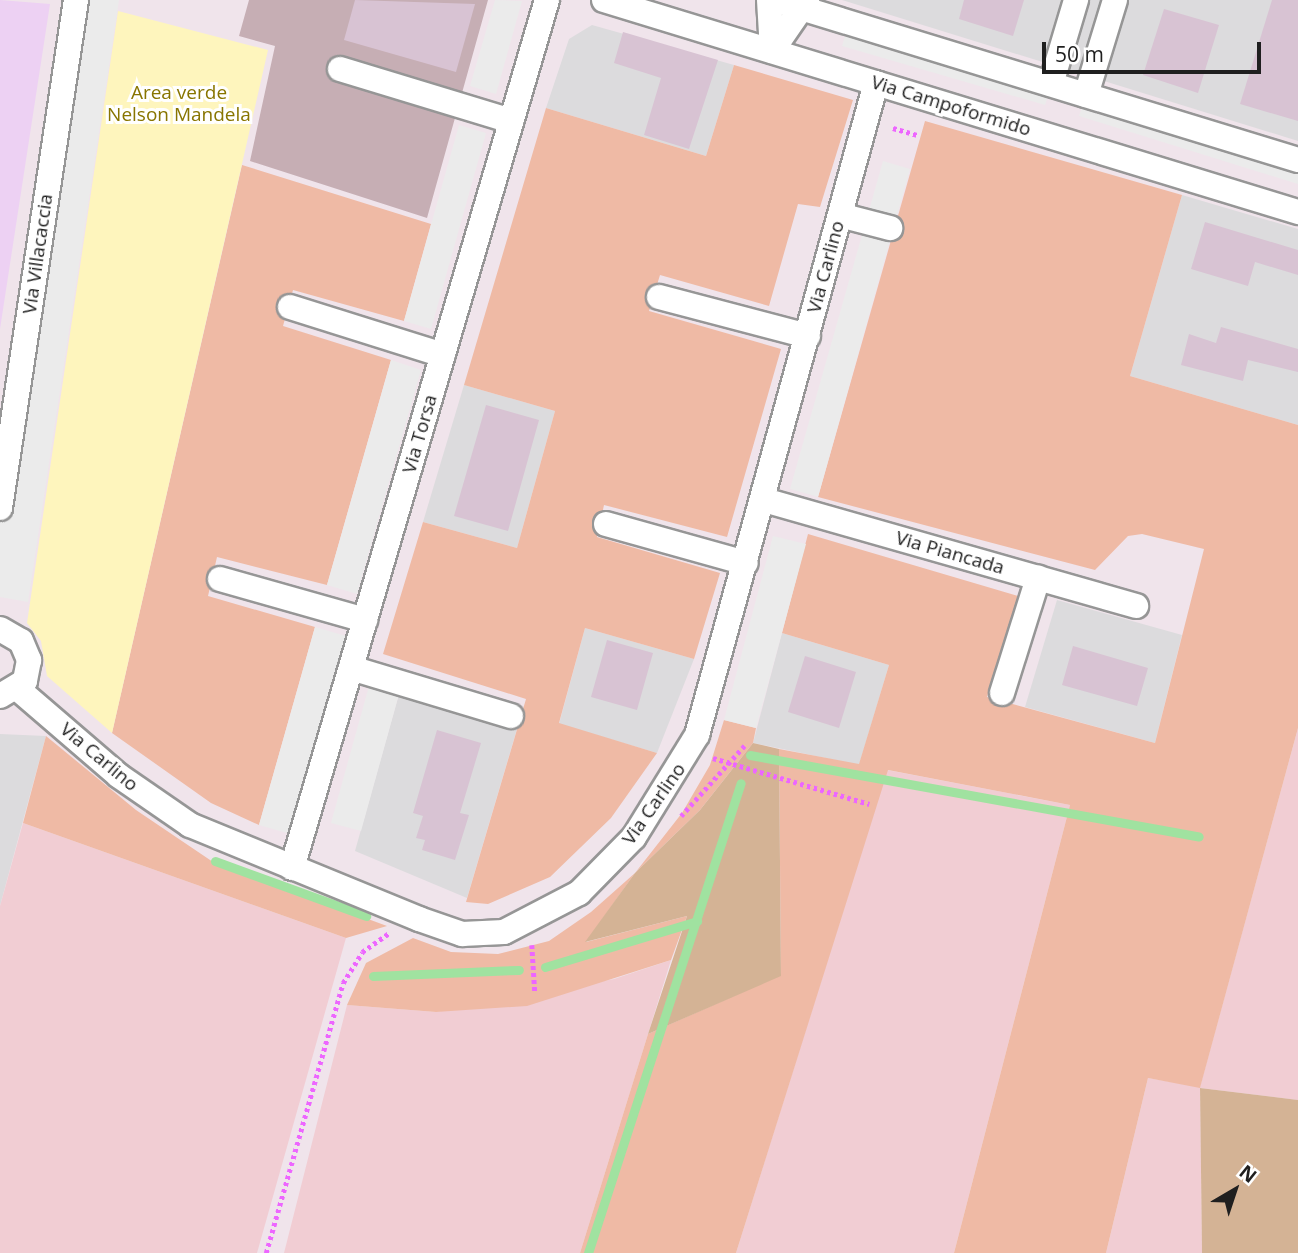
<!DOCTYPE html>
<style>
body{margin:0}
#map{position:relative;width:1298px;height:1253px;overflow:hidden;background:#f0e4eb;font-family:"Open Sans",sans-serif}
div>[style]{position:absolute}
.residential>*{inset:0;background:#dcdbdd}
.commercial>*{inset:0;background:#edd1f3}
.construction>*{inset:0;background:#c6aeb4}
.farmland>*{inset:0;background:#f1cdd3}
.grass>*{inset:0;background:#efbaa5}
.forest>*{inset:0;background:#d4b395}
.park>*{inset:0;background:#fef5bd}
.parking>*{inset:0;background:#ebebeb}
.stream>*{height:9px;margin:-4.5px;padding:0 4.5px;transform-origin:4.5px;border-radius:4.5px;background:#a0e2a0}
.building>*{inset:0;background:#d8c3d3}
.path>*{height:4.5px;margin-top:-2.25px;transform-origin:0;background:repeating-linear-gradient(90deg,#ed66ff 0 3.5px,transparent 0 7px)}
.roads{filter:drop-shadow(2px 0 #969696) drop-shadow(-2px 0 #969696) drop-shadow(0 2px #969696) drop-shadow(0 -2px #969696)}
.minor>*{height:24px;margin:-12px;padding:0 12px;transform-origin:12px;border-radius:12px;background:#fff}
span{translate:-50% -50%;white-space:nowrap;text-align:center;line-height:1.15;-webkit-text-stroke:6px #fff;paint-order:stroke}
.park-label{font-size:19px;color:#887501}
.street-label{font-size:19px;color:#1f1f1f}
.north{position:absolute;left:1200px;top:1155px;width:70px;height:70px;-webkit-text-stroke:5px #fff;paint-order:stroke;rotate:39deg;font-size:19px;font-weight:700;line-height:28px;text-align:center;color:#1f1f1f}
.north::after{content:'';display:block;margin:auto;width:24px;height:32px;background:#1f1f1f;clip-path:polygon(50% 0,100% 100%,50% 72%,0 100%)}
.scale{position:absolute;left:1042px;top:42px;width:219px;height:32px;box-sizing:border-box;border:4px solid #1f1f1f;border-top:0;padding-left:9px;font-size:21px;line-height:24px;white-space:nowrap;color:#1f1f1f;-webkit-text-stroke:5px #fff;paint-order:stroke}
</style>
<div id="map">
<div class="residential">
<div style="clip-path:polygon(842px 0,1298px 0,1298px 141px)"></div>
<div style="clip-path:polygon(592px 25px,734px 65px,706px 156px,546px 108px,569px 39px)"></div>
<div style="clip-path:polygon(1182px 195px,1298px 229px,1298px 425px,1130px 376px)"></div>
<div style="clip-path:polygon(464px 385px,555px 411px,517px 548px,423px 522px)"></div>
<div style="clip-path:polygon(1057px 600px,1182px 635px,1155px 743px,1025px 707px)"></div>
<div style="clip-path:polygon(585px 628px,694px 659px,657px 753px,559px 724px)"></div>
<div style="clip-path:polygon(782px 633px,889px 665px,859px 765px,753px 743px)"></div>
<div style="clip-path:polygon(399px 694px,517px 729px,467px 898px,355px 851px)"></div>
<div style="clip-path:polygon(0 734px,46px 736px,0 906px)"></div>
</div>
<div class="commercial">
<div style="clip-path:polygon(0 0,50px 4px,0 329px)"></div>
</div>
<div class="construction">
<div style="clip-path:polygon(249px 0,488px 0,427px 218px,250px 161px,275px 46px,239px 36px)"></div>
</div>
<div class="farmland">
<div style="clip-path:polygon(1298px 728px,1298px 1100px,1200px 1088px,1202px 1253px,1106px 1253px,1148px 1078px,1200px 1087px)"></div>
<div style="clip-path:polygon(887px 770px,1070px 805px,954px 1253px,736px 1253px)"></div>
<div style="clip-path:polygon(23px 823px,346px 938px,257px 1253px,0 1253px,0 906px)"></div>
<div style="clip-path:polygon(671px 960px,580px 1253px,284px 1253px,347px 1005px,436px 1012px,614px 979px)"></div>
</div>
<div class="grass">
<div style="clip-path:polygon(734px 65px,853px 100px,820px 207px,798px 204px,769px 306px,660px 275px,649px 311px,781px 349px,727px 537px,604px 505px,597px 537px,720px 573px,694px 659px,585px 628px,559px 723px,657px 753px,611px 818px,550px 877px,488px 904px,466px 902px,526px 699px,383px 654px,423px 522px,517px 548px,555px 411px,464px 385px,546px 108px,706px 156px)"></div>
<div style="clip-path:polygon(925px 121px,1182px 195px,1130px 376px,1298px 425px,1298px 728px,1200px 1088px,1148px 1078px,1106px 1253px,954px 1253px,1070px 805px,888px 770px,736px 1253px,580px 1253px,648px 1034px,781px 975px,779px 749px,859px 764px,889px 665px,782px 633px,808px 534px,1018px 596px,987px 697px,1155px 743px,1204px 549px,1142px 534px,1128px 536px,1095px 570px,818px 497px)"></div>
<div style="clip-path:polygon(242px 165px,431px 224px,404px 321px,293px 290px,283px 326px,391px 360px,327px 585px,217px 557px,208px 596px,315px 627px,259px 825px,211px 803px,112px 733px)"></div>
<div style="clip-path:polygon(724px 720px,756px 728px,753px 743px,700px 810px,635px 873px,586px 942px,687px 916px,671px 960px,527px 1006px,436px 1012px,347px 1005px,366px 963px,413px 938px,451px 952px,498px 954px,549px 941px,591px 912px,635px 873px,682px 813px,710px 765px)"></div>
<div style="clip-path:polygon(46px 736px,136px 810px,213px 862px,387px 926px,346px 938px,23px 823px)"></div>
</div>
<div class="forest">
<div style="clip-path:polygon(753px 743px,779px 749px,781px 976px,648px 1034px,687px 916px,585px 942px,635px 873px,700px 810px)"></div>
<div style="clip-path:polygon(1200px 1088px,1298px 1100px,1298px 1253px,1202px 1253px)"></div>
</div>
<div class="park">
<div style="clip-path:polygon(118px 11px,268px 50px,112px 733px,47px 676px,41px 641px,27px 623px)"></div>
</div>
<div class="parking">
<div style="clip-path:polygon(76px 0,119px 0,28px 602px,0 597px,0 508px)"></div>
<div style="clip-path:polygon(495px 0,522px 1px,496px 94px,470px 86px)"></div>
<div style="clip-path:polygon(849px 23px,1048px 96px,1045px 105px,842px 46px)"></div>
<div style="clip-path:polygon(1086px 95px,1298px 160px,1298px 184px,1079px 116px)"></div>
<div style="clip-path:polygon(459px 125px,486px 133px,431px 329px,404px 321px)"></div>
<div style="clip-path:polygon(883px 161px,910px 169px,818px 497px,790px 489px)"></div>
<div style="clip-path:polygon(391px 360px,421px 370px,357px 594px,327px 585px)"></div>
<div style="clip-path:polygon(773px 536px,806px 544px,756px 728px,724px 720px)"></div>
<div style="clip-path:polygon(315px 627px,346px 636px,290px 834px,259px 825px)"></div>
<div style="clip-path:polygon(369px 686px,399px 694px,361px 831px,331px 823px)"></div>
</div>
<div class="stream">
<div style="left:750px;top:755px;width:456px;rotate:10.3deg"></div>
<div style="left:215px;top:861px;width:161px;rotate:20deg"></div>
<div style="left:545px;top:967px;width:159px;rotate:-16.8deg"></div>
<div style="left:373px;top:976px;width:146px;rotate:-2.4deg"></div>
<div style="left:588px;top:1253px;width:494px;rotate:-72deg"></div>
</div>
<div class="building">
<div style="clip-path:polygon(355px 0,475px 4px,456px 72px,344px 40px)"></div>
<div style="clip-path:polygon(964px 0,1024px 0,1013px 36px,959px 19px)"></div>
<div style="clip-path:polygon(1272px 0,1298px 0,1298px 121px,1240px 104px)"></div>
<div style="clip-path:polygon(1164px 9px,1219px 25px,1198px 93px,1143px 75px)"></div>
<div style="clip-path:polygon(623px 32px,718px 60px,689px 149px,644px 135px,661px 78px,614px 63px)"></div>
<div style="clip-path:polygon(1205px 222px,1298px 250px,1298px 275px,1255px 262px,1248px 286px,1191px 269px)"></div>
<div style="clip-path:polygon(1221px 327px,1298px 349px,1298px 372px,1248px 360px,1243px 381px,1181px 365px,1189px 334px,1216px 343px)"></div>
<div style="clip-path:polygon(486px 405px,539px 420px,508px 531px,454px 516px)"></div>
<div style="clip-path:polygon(607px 640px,653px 653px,637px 710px,591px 697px)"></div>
<div style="clip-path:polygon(1073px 646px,1148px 668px,1137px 706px,1062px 685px)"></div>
<div style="clip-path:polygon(805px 656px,856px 672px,839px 728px,788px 712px)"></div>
<div style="clip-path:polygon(437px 730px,481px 743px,460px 813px,469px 815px,455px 860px,422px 850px,425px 840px,416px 838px,423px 816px,413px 813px)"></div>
</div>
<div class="path">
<div style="left:893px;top:128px;width:25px;rotate:16deg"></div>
<div style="left:713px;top:758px;width:163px;rotate:16.4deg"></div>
<div style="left:681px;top:816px;width:96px;rotate:-48deg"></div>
<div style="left:532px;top:945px;width:48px;rotate:86.4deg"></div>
<div style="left:266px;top:1253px;width:281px;rotate:-74.1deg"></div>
<div style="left:343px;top:983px;width:36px;rotate:-58deg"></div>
<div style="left:362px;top:952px;width:32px;rotate:-35deg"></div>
</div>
<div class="roads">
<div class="minor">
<div style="left:604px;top:0;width:726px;rotate:16.99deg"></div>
<div style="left:769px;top:0;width:51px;rotate:86.6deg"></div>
<div style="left:775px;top:0;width:547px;rotate:17.01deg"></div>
<div style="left:772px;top:51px;width:62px;rotate:-55.5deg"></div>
<div style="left:340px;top:69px;width:179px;rotate:16.9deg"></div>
<div style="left:1051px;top:84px;width:88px;rotate:-73.4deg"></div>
<div style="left:1086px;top:95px;width:99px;rotate:-73deg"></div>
<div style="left:840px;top:215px;width:52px;rotate:14.6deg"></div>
<div style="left:659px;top:297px;width:154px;rotate:14.7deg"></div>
<div style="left:290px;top:307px;width:160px;rotate:17.4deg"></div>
<div style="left:764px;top:500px;width:387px;rotate:15.9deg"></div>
<div style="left:0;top:508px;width:514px;rotate:-81.49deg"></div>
<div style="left:606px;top:524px;width:145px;rotate:15.6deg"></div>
<div style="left:220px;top:579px;width:151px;rotate:15.8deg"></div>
<div style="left:0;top:629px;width:24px;rotate:30deg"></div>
<div style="left:21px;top:641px;width:21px;rotate:67deg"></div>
<div style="left:29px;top:660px;width:21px;rotate:101deg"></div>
<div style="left:25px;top:681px;width:29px;rotate:149deg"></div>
<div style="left:351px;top:668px;width:167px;rotate:16.7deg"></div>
<div style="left:18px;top:689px;width:133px;rotate:40.7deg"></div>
<div style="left:119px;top:776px;width:86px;rotate:34.6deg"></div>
<div style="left:190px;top:825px;width:248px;rotate:22.3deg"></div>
<div style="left:419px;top:919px;width:46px;rotate:19.2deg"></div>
<div style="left:462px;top:934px;width:42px;rotate:-2.7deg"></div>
<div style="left:504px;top:932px;width:85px;rotate:-27.5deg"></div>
<div style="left:579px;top:893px;width:78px;rotate:-45.5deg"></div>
<div style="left:634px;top:837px;width:120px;rotate:-58.3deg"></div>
<div style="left:697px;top:735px;width:676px;rotate:-74.65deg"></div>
<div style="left:1002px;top:693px;width:121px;rotate:-72.6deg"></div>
<div style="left:292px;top:868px;width:905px;rotate:-73.63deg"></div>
</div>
</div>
<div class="park-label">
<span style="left:179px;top:104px">Area verde<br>Nelson Mandela</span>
</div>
<div class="street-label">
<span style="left:951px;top:106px;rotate:17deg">Via Campoformido</span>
<span style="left:38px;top:254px;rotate:-82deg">Via Villacaccia</span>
<span style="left:826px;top:267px;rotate:-75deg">Via Carlino</span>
<span style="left:420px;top:434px;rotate:-74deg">Via Torsa</span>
<span style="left:950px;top:553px;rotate:16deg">Via Piancada</span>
<span style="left:99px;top:757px;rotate:40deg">Via Carlino</span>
<span style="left:654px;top:804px;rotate:-55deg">Via Carlino</span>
</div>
<div class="north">N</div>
<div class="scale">50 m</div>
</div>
